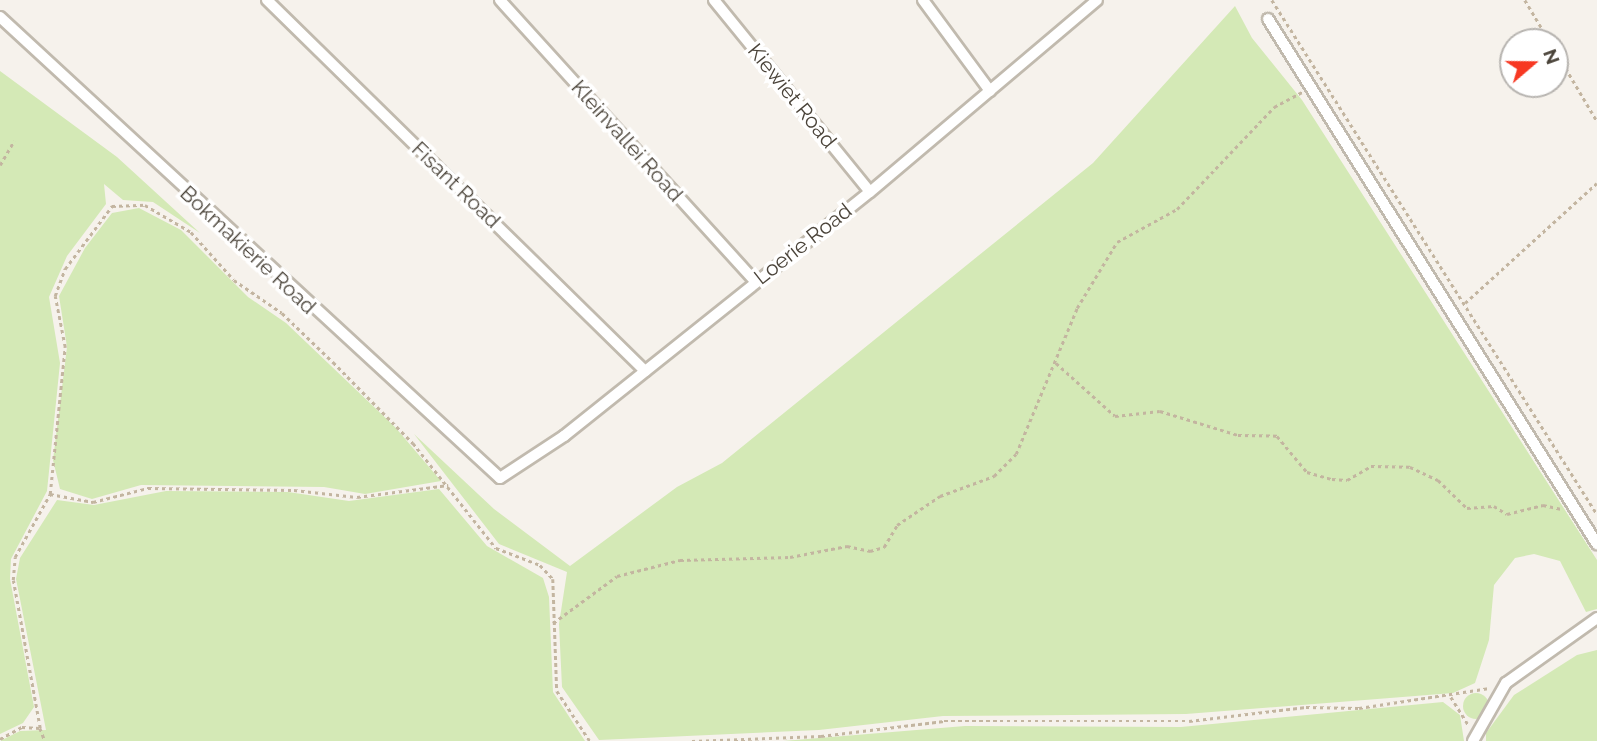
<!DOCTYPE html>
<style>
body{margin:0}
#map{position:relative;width:1597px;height:741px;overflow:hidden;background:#f6f2ec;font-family:Raleway,sans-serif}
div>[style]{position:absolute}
.green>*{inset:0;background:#d4e9b6}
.round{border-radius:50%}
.path>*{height:2.5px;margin-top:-1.25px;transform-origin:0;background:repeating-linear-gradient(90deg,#c3b5a0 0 3.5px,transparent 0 7px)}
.roads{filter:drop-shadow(2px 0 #c1baae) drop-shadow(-2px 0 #c1baae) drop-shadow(0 2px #c1baae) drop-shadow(0 -2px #c1baae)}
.minor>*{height:10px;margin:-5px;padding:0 5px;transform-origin:5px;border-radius:5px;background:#fff}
span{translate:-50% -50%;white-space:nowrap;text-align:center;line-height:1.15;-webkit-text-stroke:7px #fff;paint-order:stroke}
.street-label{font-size:21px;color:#4a4339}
.north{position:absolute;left:1499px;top:28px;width:70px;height:70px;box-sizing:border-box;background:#fff;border:2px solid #b7b4b0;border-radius:50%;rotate:70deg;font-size:19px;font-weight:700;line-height:28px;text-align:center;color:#4a4339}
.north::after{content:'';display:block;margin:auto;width:24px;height:32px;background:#f73822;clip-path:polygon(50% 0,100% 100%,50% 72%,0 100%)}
</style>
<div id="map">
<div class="green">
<div style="clip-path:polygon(1235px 6px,1252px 38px,1302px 100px,1597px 560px,1597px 609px,1586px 612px,1560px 561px,1534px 554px,1515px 558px,1494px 585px,1489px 640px,1475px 683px,1453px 693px,1186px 714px,943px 716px,819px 730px,599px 740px,562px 687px,559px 624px,567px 572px,499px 544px,414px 434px,494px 509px,570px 566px,677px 487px,722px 463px,1093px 163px)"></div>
<div style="clip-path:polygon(0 71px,117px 157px,200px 233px,153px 202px,123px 200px,104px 184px,106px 204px,67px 256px,49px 297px,60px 363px,47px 491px,11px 559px,10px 579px,34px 707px,23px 723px,0 734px)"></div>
<div style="clip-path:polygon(139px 208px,181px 230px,248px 297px,286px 323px,395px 427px,441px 481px,365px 494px,324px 487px,141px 485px,92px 499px,60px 489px,53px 460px,67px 347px,59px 296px,85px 248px,112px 213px)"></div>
<div style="clip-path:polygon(439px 489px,487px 546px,543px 578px,549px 597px,553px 692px,585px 741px,0 741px,20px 731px,46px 730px,16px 579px,20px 558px,57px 500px,94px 505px,166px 491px,288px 492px,349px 501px)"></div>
<div style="clip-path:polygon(1597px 650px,1597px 741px,1486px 741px,1486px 733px,1514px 695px,1577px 655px)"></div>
<div class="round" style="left:1463px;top:693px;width:26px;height:26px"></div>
<div style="clip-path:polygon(1443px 702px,1460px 715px,1464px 741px,783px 741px,965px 726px,1181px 727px)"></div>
</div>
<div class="path">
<div style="left:1272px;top:0;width:608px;rotate:57.7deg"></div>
<div style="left:1525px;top:0;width:49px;rotate:59.2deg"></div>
<div style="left:1555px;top:50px;width:82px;rotate:59.4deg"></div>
<div style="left:0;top:165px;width:28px;rotate:-60deg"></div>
<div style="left:1465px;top:303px;width:178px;rotate:-42.3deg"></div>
<div style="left:1056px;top:363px;width:79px;rotate:41.9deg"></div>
<div style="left:1115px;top:416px;width:45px;rotate:-6.3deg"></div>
<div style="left:1160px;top:411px;width:82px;rotate:17.1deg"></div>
<div style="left:1238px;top:435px;width:39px;rotate:1deg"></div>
<div style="left:1277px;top:436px;width:47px;rotate:50.2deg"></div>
<div style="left:1307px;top:472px;width:26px;rotate:16deg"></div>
<div style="left:1332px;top:479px;width:15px;rotate:4deg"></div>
<div style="left:1347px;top:480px;width:28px;rotate:-30deg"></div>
<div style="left:1371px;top:466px;width:39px;rotate:1deg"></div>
<div style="left:1410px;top:467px;width:31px;rotate:25deg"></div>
<div style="left:1438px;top:480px;width:40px;rotate:44deg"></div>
<div style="left:1467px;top:508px;width:27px;rotate:-4deg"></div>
<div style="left:1494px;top:506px;width:15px;rotate:32deg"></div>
<div style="left:1507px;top:514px;width:37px;rotate:-14deg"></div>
<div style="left:1543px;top:505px;width:19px;rotate:12deg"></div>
<div style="left:50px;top:494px;width:148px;rotate:-84.2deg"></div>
<div style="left:65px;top:347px;width:52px;rotate:-101.1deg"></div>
<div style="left:55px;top:296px;width:29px;rotate:-70deg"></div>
<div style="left:65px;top:269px;width:79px;rotate:-53.3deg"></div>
<div style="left:112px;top:206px;width:33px;rotate:-2deg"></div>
<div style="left:145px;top:205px;width:53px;rotate:30.4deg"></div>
<div style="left:191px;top:232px;width:64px;rotate:48.1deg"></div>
<div style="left:234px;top:280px;width:58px;rotate:34.5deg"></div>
<div style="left:282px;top:313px;width:71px;rotate:43.9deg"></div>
<div style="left:333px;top:362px;width:114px;rotate:45.4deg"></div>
<div style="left:413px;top:443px;width:134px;rotate:51.7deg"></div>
<div style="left:496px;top:548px;width:47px;rotate:21.1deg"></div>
<div style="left:540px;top:565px;width:19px;rotate:47deg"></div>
<div style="left:553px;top:579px;width:112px;rotate:88deg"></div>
<div style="left:557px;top:691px;width:60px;rotate:56.6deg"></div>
<div style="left:553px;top:623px;width:79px;rotate:-36.3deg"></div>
<div style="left:617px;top:576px;width:65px;rotate:-14.3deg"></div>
<div style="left:680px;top:560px;width:110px;rotate:-1.6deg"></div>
<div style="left:790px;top:557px;width:58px;rotate:-10.9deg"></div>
<div style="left:847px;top:546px;width:24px;rotate:12deg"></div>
<div style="left:870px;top:551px;width:15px;rotate:-16deg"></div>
<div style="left:884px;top:547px;width:26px;rotate:-59deg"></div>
<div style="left:897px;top:525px;width:52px;rotate:-34deg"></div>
<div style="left:940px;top:496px;width:58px;rotate:-20.3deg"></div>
<div style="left:994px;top:476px;width:31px;rotate:-45deg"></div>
<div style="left:1016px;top:454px;width:158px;rotate:-67.3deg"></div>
<div style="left:1077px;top:308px;width:77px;rotate:-58.8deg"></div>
<div style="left:1117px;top:242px;width:68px;rotate:-28.8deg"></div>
<div style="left:1177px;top:209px;width:141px;rotate:-46.4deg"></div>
<div style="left:1274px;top:107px;width:32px;rotate:-28deg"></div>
<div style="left:1451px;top:697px;width:34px;rotate:58deg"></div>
<div style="left:40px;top:728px;width:14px;rotate:69deg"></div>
<div style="left:0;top:739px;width:25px;rotate:-29deg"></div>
<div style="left:22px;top:727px;width:18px;rotate:3deg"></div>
<div style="left:40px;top:728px;width:150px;rotate:-100.3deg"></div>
<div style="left:13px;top:580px;width:23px;rotate:-85deg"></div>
<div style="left:15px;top:557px;width:72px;rotate:-60.9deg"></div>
<div style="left:50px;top:494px;width:44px;rotate:10.5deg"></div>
<div style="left:93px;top:502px;width:57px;rotate:-14.3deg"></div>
<div style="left:148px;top:488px;width:146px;rotate:0.8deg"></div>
<div style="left:294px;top:490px;width:63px;rotate:6.3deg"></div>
<div style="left:357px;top:497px;width:92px;rotate:-7.5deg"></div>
<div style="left:692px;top:741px;width:129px;rotate:-2.2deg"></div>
<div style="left:821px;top:736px;width:124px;rotate:-7deg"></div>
<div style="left:944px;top:721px;width:245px"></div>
<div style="left:1189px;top:721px;width:118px;rotate:-6.8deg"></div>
<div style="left:1306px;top:707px;width:53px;rotate:1.1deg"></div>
<div style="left:1359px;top:708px;width:132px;rotate:-8.7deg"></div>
</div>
<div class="roads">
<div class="minor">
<div style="left:267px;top:0;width:530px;rotate:44.46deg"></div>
<div style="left:500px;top:0;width:379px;rotate:47.8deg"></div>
<div style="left:714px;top:0;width:247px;rotate:50.9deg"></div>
<div style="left:923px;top:0;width:113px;rotate:53.6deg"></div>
<div style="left:0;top:17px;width:680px;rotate:42.68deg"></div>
<div style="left:500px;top:478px;width:77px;rotate:-33.3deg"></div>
<div style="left:564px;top:436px;width:391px;rotate:-38.6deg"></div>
<div style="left:870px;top:192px;width:297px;rotate:-40.2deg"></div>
<div style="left:1268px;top:19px;width:620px;rotate:57.93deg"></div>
<div style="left:1473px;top:741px;width:67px;rotate:-60.4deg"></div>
<div style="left:1506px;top:683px;width:112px;rotate:-35.5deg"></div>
</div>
</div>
<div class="street-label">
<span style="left:792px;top:96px;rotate:51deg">Kiewiet Road</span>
<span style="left:627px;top:141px;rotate:48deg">Kleinvallei Road</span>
<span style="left:456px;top:185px;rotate:44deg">Fisant Road</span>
<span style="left:803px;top:244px;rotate:-38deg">Loerie Road</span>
<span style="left:248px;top:250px;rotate:43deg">Bokmakierie Road</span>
</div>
<div class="north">N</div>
</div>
